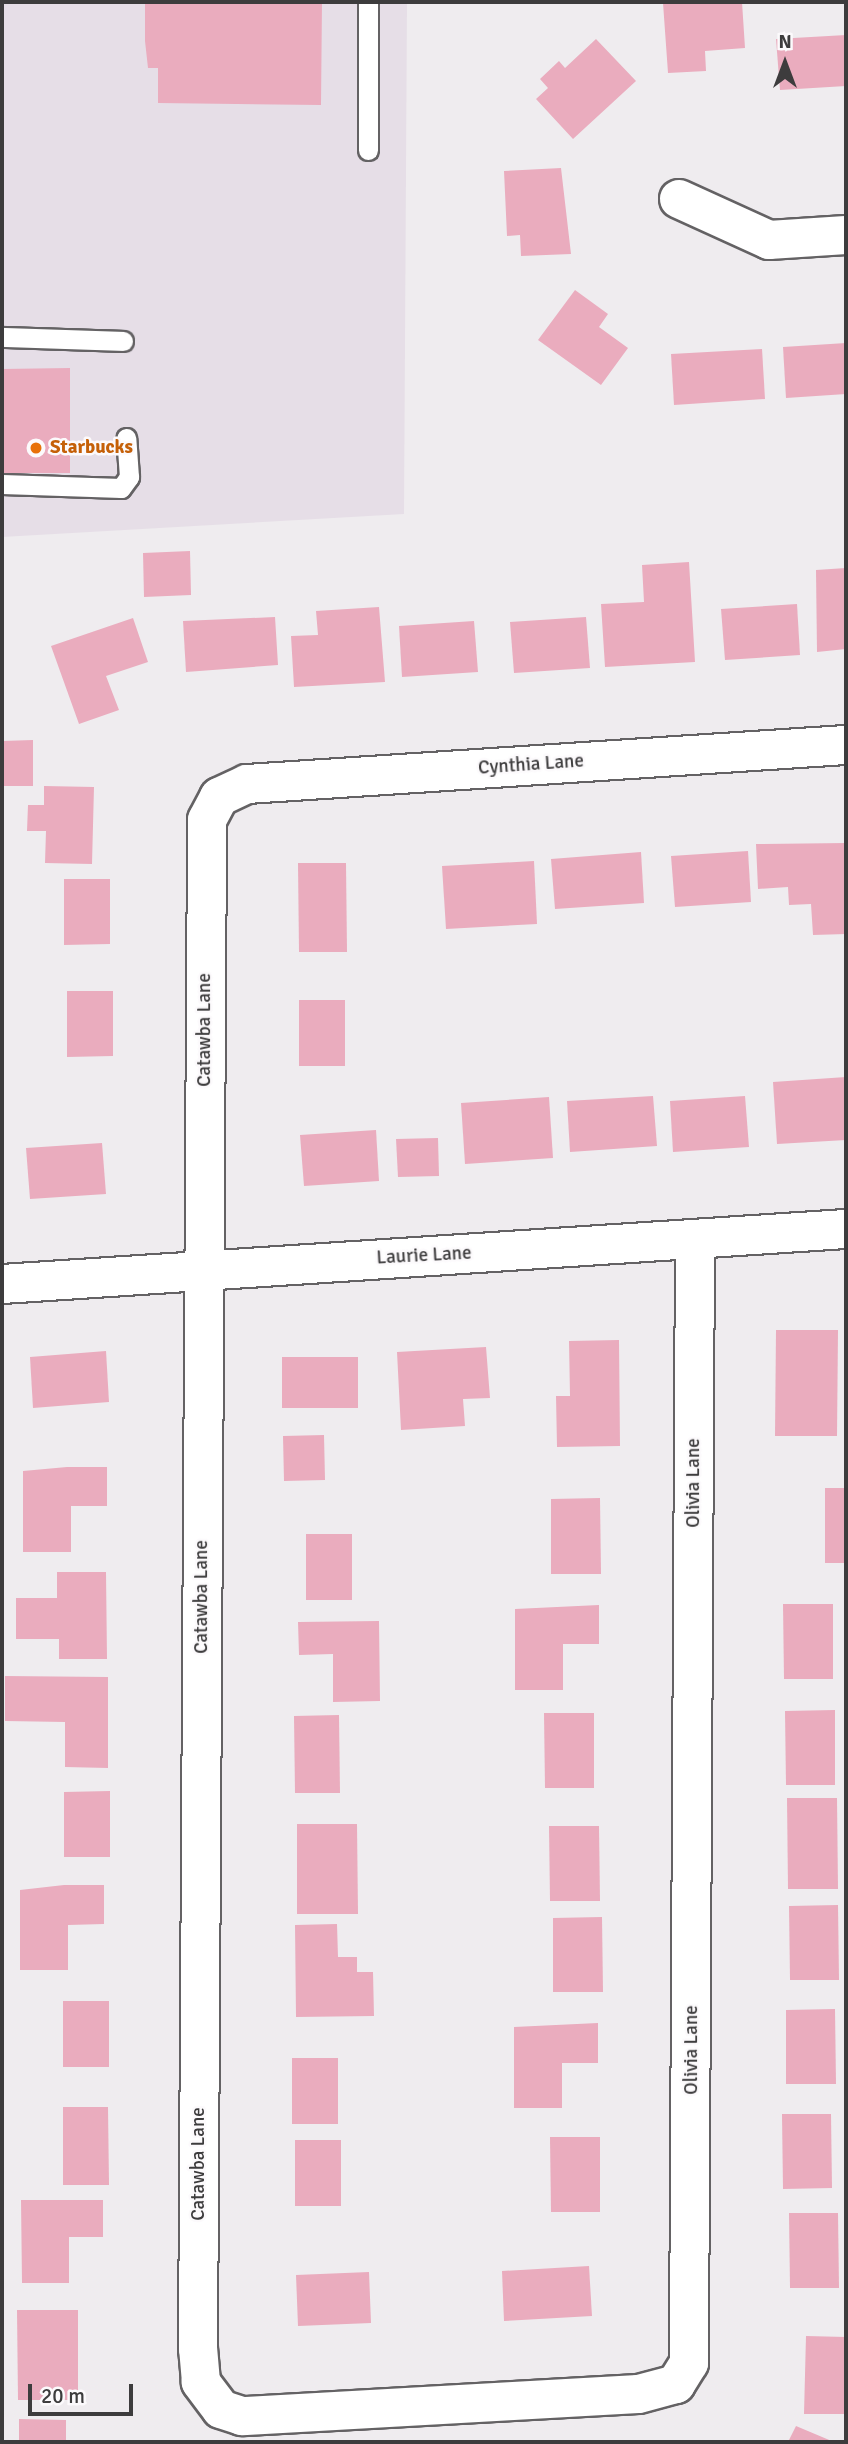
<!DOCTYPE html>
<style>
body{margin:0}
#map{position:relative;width:848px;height:2444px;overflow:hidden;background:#efecef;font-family:Signika,sans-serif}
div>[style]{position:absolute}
.built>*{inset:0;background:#e6dee7}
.building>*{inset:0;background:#eaacbe}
.roads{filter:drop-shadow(2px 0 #646264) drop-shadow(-2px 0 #646264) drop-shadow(0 2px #646264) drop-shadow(0 -2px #646264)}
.service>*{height:19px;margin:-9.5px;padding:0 9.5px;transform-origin:9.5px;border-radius:9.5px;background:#fff}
.minor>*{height:38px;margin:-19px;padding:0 19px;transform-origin:19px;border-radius:19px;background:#fff}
.dots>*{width:19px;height:19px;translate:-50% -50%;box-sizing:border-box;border:4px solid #fcfafc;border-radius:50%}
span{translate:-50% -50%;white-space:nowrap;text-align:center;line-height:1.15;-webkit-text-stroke:5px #fcfafc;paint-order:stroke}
.food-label{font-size:19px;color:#c56008;font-weight:700}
.left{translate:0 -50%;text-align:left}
.street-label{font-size:19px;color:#3d3c3d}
.frame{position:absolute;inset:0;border:4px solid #3d3c3d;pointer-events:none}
.north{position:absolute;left:750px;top:28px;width:70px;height:70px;-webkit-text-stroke:5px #fcfafc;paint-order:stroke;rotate:0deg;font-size:19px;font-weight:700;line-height:28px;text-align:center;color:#3d3c3d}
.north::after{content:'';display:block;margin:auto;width:24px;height:32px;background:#3d3c3d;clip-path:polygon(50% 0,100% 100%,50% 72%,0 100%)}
.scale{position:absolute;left:28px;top:2384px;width:105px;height:32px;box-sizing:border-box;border:4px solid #3d3c3d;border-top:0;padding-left:9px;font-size:21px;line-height:24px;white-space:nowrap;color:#3d3c3d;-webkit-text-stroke:5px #fcfafc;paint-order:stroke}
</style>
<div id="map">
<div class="built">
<div style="clip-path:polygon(2px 2px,407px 2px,404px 514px,2px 537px)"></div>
</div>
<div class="building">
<div style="clip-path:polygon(145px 2px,322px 2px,321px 105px,158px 103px,158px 68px,148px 68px,145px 41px)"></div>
<div style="clip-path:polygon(742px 2px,745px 48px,705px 51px,706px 71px,668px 73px,663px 3px)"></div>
<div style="clip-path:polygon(846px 35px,846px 86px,780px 90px,776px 39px)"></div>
<div style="clip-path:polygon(596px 39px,636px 81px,573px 139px,536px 99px,548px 88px,540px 79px,559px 61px,565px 68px)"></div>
<div style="clip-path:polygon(561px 168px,571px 254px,521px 256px,520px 235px,507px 236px,504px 171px)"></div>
<div style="clip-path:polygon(575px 290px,608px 314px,599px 327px,628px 348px,601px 385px,538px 340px)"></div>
<div style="clip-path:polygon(846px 343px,846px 394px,786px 398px,783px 347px)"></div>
<div style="clip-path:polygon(762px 349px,765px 399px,674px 405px,671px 354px)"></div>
<div style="clip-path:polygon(70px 368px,70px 473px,2px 473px,2px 369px)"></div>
<div style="clip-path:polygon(190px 551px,191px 595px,144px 597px,143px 553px)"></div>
<div style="clip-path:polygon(689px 562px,695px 662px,605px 667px,601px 604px,644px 602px,642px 565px)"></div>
<div style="clip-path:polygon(846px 568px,846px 649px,817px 652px,816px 570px)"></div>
<div style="clip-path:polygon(797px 604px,800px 655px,725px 660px,721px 609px)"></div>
<div style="clip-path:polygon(379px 607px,385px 682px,294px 687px,291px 636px,318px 635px,316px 611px)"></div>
<div style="clip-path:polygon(275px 617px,278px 665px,186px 672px,183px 621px)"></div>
<div style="clip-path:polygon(586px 617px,590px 668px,514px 673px,510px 622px)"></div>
<div style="clip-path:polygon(133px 618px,148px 662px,106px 676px,119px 710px,79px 724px,51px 646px)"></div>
<div style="clip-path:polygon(474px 621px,478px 672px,402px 677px,399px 626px)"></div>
<div style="clip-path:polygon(33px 740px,33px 786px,2px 786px,2px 741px)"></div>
<div style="clip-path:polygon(44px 786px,94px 787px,92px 864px,45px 863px,46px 831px,27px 831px,28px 805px,44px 805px)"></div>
<div style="clip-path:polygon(846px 843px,846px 934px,813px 935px,811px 904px,789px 905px,788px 887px,758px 889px,756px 844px)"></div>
<div style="clip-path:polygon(748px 851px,751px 902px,675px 907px,671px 856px)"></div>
<div style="clip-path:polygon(641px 852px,644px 903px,555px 909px,551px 859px)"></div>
<div style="clip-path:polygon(534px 861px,537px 924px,446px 929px,442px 866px)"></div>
<div style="clip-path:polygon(298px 863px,346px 863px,347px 952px,299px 952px)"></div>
<div style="clip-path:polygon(64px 879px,110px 879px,110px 944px,64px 945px)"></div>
<div style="clip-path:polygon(67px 991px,113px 991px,113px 1056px,67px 1057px)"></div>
<div style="clip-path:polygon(299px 1000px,345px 1000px,345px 1066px,299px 1066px)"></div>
<div style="clip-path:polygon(846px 1077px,846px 1140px,777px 1144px,773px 1082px)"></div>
<div style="clip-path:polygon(653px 1096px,657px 1146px,570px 1152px,567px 1101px)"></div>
<div style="clip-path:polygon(745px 1096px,749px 1147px,673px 1152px,670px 1101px)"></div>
<div style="clip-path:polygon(549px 1097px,553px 1158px,465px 1164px,461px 1103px)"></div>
<div style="clip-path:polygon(376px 1130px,379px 1181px,304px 1186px,300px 1135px)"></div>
<div style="clip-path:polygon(438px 1138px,439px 1176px,398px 1177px,396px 1139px)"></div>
<div style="clip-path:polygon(102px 1143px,106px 1194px,30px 1199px,26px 1148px)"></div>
<div style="clip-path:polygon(776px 1330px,838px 1330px,837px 1436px,775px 1436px)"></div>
<div style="clip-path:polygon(619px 1340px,620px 1446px,557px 1447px,556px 1396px,570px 1396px,569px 1341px)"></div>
<div style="clip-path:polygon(486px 1347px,490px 1398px,463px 1399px,465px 1426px,401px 1430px,397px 1352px)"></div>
<div style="clip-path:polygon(106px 1351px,109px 1402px,33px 1408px,30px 1357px)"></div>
<div style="clip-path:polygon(282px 1357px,358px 1357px,358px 1408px,282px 1408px)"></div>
<div style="clip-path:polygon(324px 1435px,325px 1480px,284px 1481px,283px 1436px)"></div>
<div style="clip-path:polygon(67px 1467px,107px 1467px,107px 1506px,71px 1506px,71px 1552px,23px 1552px,23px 1471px)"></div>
<div style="clip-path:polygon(825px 1488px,846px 1488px,846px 1563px,825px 1563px)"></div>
<div style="clip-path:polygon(600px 1498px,601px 1574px,551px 1574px,551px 1499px)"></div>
<div style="clip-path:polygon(306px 1534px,352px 1534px,352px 1600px,306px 1600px)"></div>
<div style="clip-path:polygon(57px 1572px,106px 1572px,107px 1659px,59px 1659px,59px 1639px,16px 1639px,16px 1598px,57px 1598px)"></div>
<div style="clip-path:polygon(783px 1604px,833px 1604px,833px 1679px,784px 1679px)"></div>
<div style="clip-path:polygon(599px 1605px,599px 1644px,563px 1644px,563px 1690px,515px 1690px,515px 1609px)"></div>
<div style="clip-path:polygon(379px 1621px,380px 1701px,333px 1702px,333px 1654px,299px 1655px,298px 1622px)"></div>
<div style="clip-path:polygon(5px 1676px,108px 1677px,108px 1768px,65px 1767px,65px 1722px,5px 1721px)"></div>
<div style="clip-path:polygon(835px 1710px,835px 1785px,786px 1785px,785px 1711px)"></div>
<div style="clip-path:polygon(544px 1713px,594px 1713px,594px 1788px,545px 1788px)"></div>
<div style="clip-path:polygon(339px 1715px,340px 1793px,295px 1793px,294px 1716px)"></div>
<div style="clip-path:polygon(110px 1791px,110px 1857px,64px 1857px,64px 1792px)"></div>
<div style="clip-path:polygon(787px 1798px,837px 1798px,838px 1889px,788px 1889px)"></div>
<div style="clip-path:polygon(297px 1824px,357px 1824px,358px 1914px,297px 1914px)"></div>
<div style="clip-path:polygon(549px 1826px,599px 1826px,600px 1901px,550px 1901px)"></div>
<div style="clip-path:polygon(64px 1885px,104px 1885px,104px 1924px,68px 1925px,68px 1970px,20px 1970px,20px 1890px)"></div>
<div style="clip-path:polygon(838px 1905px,839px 1980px,790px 1980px,789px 1906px)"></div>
<div style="clip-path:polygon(602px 1917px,603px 1992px,553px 1992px,553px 1918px)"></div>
<div style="clip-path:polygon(337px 1924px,338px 1957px,357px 1957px,357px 1972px,373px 1972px,374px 2016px,296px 2017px,295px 1925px)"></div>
<div style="clip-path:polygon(63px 2001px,109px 2001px,109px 2067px,63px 2067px)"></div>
<div style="clip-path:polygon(835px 2009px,836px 2084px,786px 2084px,786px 2010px)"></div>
<div style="clip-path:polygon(598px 2023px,598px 2063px,562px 2063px,562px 2108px,514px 2108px,514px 2027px)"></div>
<div style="clip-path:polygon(292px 2058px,338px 2058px,338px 2124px,292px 2124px)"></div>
<div style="clip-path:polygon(63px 2107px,108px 2107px,109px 2185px,63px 2185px)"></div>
<div style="clip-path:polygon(782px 2114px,831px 2114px,832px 2188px,783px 2189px)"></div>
<div style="clip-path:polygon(550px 2137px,600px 2137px,600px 2212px,551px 2212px)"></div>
<div style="clip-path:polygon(295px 2140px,341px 2140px,341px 2206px,295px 2206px)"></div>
<div style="clip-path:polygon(21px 2200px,103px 2200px,103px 2237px,69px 2237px,69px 2283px,22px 2283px)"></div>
<div style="clip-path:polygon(789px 2213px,838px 2213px,839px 2288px,790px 2288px)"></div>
<div style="clip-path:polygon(589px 2266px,592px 2316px,504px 2321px,502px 2271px)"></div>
<div style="clip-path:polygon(369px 2272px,371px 2323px,298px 2326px,296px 2275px)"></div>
<div style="clip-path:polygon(17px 2310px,78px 2310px,78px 2400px,18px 2400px)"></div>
<div style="clip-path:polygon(806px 2336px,846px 2337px,846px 2414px,804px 2414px)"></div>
<div style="clip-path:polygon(19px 2419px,66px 2420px,66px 2442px,19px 2442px)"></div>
<div style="clip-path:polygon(796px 2426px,834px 2442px,788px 2442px)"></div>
</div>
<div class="roads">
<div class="service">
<div style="left:368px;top:150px;width:148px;rotate:-90deg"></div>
<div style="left:2px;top:337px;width:121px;rotate:1.9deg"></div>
<div style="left:2px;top:484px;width:119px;rotate:1.9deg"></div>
<div style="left:121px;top:488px;width:14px;rotate:-54deg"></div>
<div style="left:129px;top:477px;width:39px;rotate:-94deg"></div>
</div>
<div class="minor">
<div style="left:679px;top:199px;width:99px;rotate:24.5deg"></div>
<div style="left:769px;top:240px;width:77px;rotate:-3.7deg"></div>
<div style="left:695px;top:1239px;width:1124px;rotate:90.31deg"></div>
<div style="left:689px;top:2363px;width:25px;rotate:122deg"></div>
<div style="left:676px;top:2384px;width:39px;rotate:165deg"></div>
<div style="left:638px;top:2394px;width:397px;rotate:176.8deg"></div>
<div style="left:242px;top:2416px;width:22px;rotate:-162deg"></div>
<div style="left:221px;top:2409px;width:34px;rotate:-127deg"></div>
<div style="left:201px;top:2382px;width:33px;rotate:-95deg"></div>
<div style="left:198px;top:2349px;width:1529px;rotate:-89.66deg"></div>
<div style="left:207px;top:820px;width:26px;rotate:-62deg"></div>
<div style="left:219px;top:797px;width:31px;rotate:-25deg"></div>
<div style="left:247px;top:784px;width:600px;rotate:-3.73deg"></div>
<div style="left:2px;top:1284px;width:846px;rotate:-3.73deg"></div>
</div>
</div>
<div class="dots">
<div style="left:36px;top:448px;background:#e8710a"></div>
</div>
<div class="food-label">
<span class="left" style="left:50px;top:448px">Starbucks</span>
</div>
<div class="street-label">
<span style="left:531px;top:765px;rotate:-4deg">Cynthia Lane</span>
<span style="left:205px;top:1030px;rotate:-90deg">Catawba Lane</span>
<span style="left:424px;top:1256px;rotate:-3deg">Laurie Lane</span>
<span style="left:694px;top:1483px;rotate:-90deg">Olivia Lane</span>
<span style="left:202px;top:1597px;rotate:-90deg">Catawba Lane</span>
<span style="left:692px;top:2050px;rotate:-90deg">Olivia Lane</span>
<span style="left:199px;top:2164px;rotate:-90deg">Catawba Lane</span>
</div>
<div class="frame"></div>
<div class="north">N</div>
<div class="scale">20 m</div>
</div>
